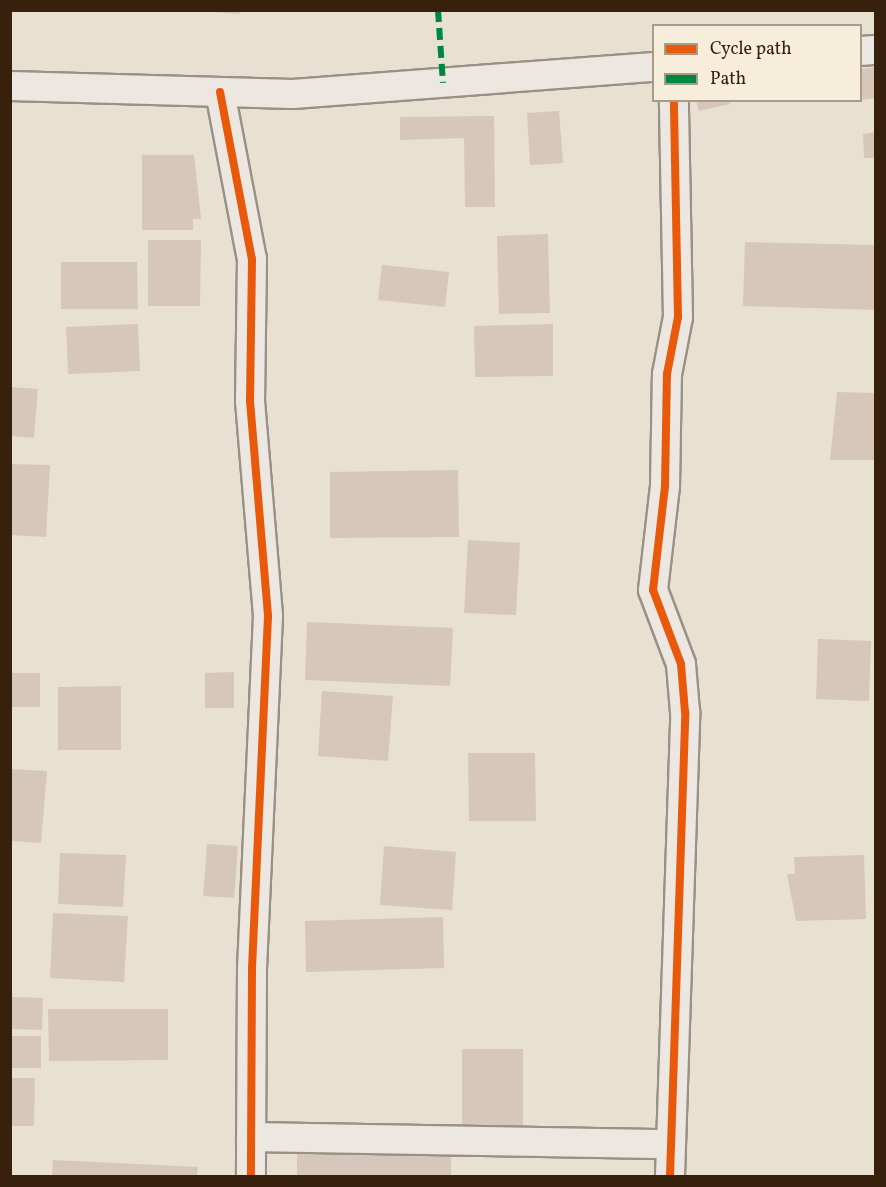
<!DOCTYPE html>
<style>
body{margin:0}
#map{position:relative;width:886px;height:1187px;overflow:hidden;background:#e8e0d1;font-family:Vollkorn,serif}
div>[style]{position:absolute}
.building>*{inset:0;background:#d6c7ba}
.roads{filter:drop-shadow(2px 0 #999186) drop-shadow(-2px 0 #999186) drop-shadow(0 2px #999186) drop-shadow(0 -2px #999186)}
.street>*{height:28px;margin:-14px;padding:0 14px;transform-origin:14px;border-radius:14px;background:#ece8e1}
.quiet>*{height:6px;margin-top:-3px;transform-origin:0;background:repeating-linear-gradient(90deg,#00873e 0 12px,transparent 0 18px)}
.cycleway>*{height:8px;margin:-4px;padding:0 4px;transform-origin:4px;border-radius:4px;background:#e8590c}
span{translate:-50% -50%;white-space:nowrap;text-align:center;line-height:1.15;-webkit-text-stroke:4.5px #f6eddb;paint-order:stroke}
.frame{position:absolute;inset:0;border:12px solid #37200c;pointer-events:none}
.legend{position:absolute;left:652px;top:24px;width:210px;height:78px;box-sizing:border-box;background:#f6eddb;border:2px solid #aa9b88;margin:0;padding:8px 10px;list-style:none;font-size:18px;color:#37200c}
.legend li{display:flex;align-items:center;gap:12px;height:30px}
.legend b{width:30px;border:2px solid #aa9b88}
</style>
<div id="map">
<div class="building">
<div style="clip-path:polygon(186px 10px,240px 10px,240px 14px)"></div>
<div style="clip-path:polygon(876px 67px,876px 98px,860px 100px,860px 69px)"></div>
<div style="clip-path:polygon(696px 100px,729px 100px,730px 104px,699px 111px)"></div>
<div style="clip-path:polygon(559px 111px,563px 163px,530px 165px,527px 113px)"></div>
<div style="clip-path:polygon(494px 116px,495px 207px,465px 207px,464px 138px,400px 140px,400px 117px)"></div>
<div style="clip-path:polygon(876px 132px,876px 158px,864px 158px,863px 134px)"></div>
<div style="clip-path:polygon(142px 155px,194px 155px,201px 219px,193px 219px,193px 230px,142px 230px)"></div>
<div style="clip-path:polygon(548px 234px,550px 313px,499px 314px,497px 236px)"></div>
<div style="clip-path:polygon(148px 240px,201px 240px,200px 306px,148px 306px)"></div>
<div style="clip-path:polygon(745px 242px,876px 245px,876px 310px,743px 306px)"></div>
<div style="clip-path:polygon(61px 262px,137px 262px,138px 309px,61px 309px)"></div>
<div style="clip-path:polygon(382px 265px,449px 272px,445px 307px,378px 300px)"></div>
<div style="clip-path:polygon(138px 324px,140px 371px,68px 374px,66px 327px)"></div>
<div style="clip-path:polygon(553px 324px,553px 376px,475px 377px,474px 326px)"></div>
<div style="clip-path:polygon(10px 387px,38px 389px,34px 438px,10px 436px)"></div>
<div style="clip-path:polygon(837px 392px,876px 393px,876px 460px,830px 460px)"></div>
<div style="clip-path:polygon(10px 464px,50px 465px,46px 537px,10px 535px)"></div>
<div style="clip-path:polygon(458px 470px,459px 537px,330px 538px,330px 472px)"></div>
<div style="clip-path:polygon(468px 540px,520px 543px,516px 615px,464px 613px)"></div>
<div style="clip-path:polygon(307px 622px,453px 628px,450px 686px,305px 680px)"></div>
<div style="clip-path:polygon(818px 639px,871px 641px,869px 701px,816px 699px)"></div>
<div style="clip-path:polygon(234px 672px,234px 708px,205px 708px,205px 673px)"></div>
<div style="clip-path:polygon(10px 673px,40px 673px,40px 707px,10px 707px)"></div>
<div style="clip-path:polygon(121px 686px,121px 750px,58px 750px,58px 687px)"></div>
<div style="clip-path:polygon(322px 691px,393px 696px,388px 761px,318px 756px)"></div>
<div style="clip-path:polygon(468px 753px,535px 753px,536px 821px,469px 821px)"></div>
<div style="clip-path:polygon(10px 769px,47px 771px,41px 843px,10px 841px)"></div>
<div style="clip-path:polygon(207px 844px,238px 846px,234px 898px,203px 896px)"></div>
<div style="clip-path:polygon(384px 846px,456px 852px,452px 910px,380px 905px)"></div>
<div style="clip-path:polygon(60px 853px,126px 855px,123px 907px,58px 904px)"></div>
<div style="clip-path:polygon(864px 855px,866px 919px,796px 921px,787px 874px,795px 874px,794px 857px)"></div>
<div style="clip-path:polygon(53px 913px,128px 916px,124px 982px,50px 978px)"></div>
<div style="clip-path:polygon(443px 917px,444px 968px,306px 972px,305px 921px)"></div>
<div style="clip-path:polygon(10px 997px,43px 998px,42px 1030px,10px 1029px)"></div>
<div style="clip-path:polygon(48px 1009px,168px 1009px,168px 1060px,49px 1061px)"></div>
<div style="clip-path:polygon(10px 1036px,41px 1036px,41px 1068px,10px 1068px)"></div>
<div style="clip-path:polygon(462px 1049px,523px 1049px,523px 1125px,462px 1125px)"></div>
<div style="clip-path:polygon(10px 1078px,35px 1078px,34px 1126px,10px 1126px)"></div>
<div style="clip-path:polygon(451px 1152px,451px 1176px,297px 1176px,297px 1154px)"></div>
<div style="clip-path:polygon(53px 1160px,198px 1167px,197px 1176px,52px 1176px)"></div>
</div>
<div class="roads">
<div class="street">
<div style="left:860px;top:51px;width:16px;rotate:-4deg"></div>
<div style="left:10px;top:86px;width:283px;rotate:1.6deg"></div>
<div style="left:293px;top:94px;width:362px;rotate:-4.3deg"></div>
<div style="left:220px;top:92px;width:170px;rotate:79.2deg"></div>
<div style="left:252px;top:259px;width:142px;rotate:90.8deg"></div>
<div style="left:250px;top:401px;width:216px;rotate:85.2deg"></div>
<div style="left:268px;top:616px;width:353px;rotate:92.6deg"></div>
<div style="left:252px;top:969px;width:207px;rotate:90.3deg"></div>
<div style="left:251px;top:1137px;width:420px;rotate:1deg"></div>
<div style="left:670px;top:1176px;width:464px;rotate:-88.1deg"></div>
<div style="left:685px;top:712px;width:48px;rotate:-94.8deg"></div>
<div style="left:681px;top:664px;width:79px;rotate:-110.7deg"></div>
<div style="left:653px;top:590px;width:105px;rotate:-83.4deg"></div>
<div style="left:665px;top:486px;width:112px;rotate:-89deg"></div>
<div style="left:667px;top:374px;width:58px;rotate:-79.1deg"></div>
<div style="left:678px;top:317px;width:217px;rotate:-91.1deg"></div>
</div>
</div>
<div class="quiet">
<div style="left:438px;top:10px;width:73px;rotate:86.1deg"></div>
</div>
<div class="cycleway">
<div style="left:220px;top:92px;width:170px;rotate:79.2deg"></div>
<div style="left:252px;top:259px;width:142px;rotate:90.8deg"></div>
<div style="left:250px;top:401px;width:216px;rotate:85.2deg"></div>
<div style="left:268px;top:616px;width:353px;rotate:92.6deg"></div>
<div style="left:252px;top:969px;width:207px;rotate:90.3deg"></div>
<div style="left:670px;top:1176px;width:464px;rotate:-88.1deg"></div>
<div style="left:685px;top:712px;width:48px;rotate:-94.8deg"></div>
<div style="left:681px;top:664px;width:79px;rotate:-110.7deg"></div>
<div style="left:653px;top:590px;width:105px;rotate:-83.4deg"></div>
<div style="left:665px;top:486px;width:112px;rotate:-89deg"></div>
<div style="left:667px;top:374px;width:58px;rotate:-79.1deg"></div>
<div style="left:678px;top:317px;width:217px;rotate:-91.1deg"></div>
</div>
<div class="frame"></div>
<ul class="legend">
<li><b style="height:8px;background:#e8590c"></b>Cycle path</li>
<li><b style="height:8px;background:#00873e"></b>Path</li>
</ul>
</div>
